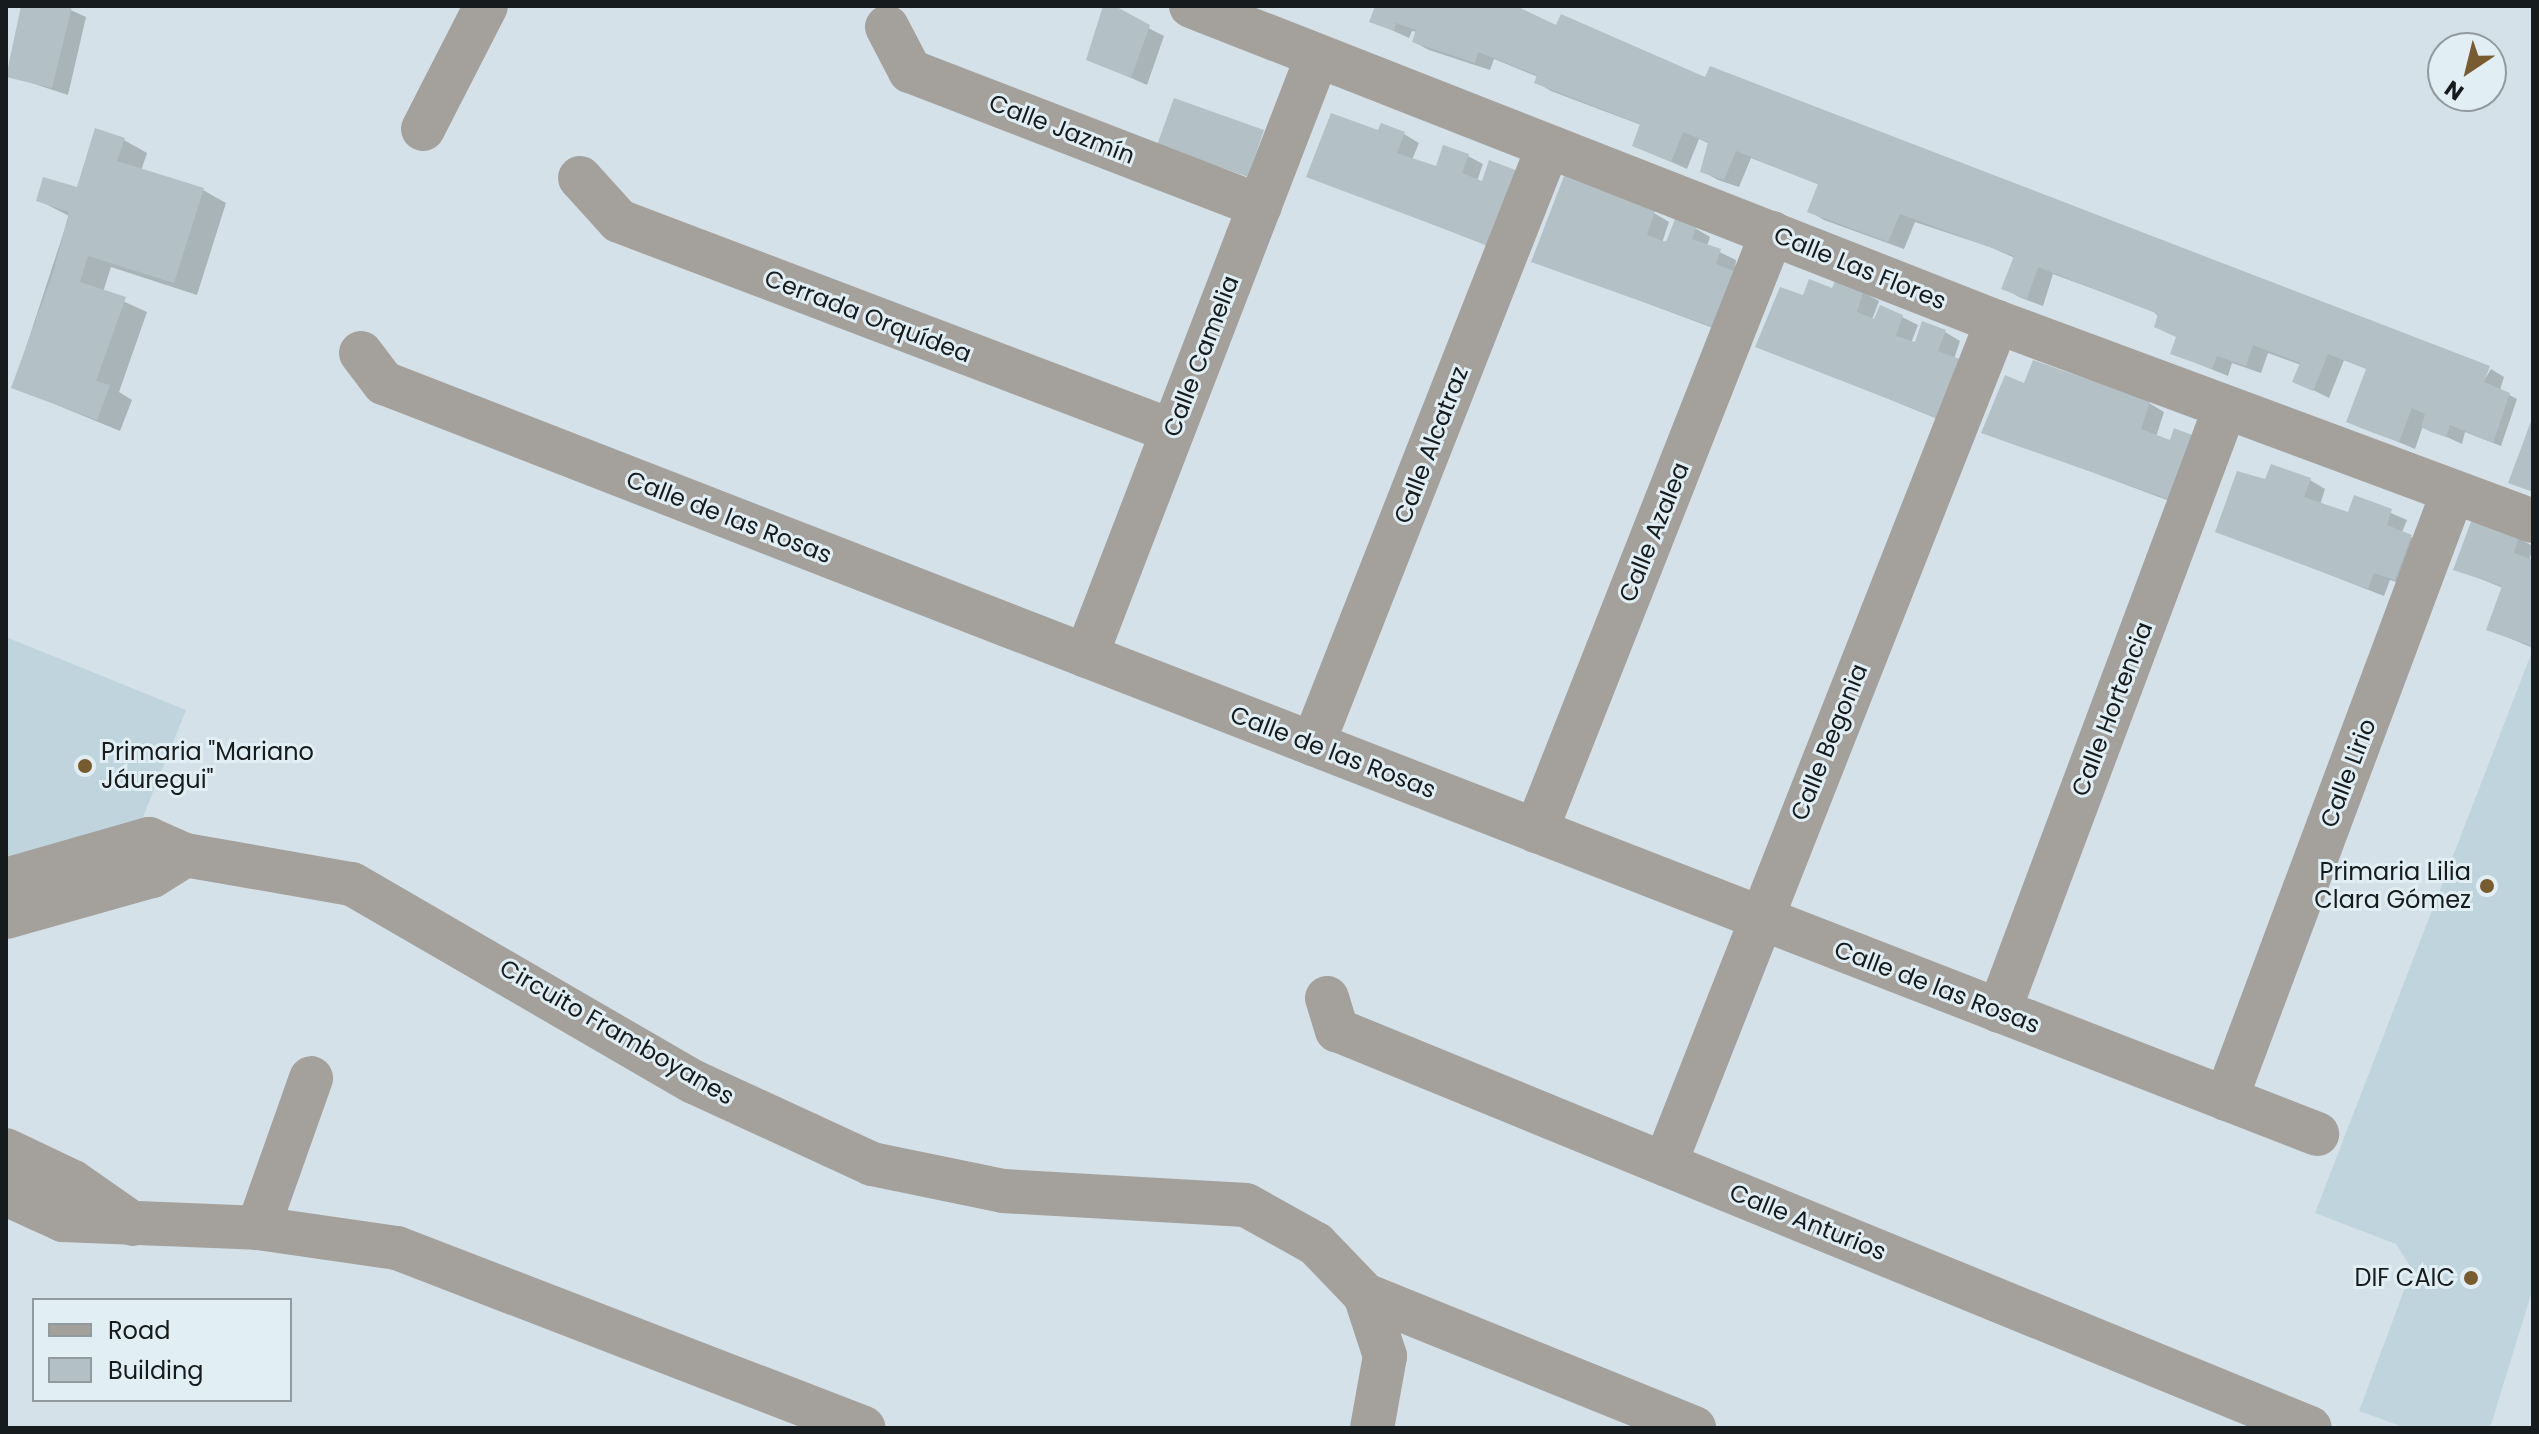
<!DOCTYPE html>
<meta charset="utf-8">
<style>
body{margin:0}
#map{position:relative;width:2539px;height:1434px;overflow:hidden;background:#d4e1e8;font-family:Poppins,sans-serif}
div>[style]{position:absolute}
.built>*{inset:0;background:#c0d4de}
.shadow>*{inset:0;background:#0003}
.building>*{inset:0;background:#b3c1c7}
.minor>*{height:44px;margin:-22px;padding:0 22px;transform-origin:22px;border-radius:22px;background:#a4a09c}
.dots>*{width:22px;height:22px;translate:-50% -50%;box-sizing:border-box;border:4px solid #e1eff5;border-radius:50%}
span{translate:-50% -50%;white-space:nowrap;text-align:center;line-height:1.15;-webkit-text-stroke:6px #e1eff5;paint-order:stroke}
.street-label{font-size:24px;color:#161b1d}
.poi-label{font-size:24px;color:#161b1d}
.left{translate:0 -50%;text-align:left}
.right{translate:-100% -50%;text-align:right}
.frame{position:absolute;inset:0;border:8px solid #161b1d;pointer-events:none}
.legend{position:absolute;left:32px;top:1298px;width:260px;height:104px;box-sizing:border-box;background:#e1eff5;border:2px solid #909a9f;margin:0;padding:10px 14px;list-style:none;font-size:24px;color:#161b1d}
.legend li{display:flex;align-items:center;gap:16px;height:40px}
.legend b{width:40px;border:2px solid #909a9f}
.north{position:absolute;left:2427px;top:32px;width:80px;height:80px;box-sizing:border-box;background:#e1eff5;border:2px solid #909a9f;border-radius:50%;rotate:215deg;font-size:22px;font-weight:700;line-height:32px;text-align:center;color:#161b1d}
.north::after{content:'';display:block;margin:auto;width:28px;height:36px;background:#785b2e;clip-path:polygon(50% 0,100% 100%,50% 72%,0 100%)}
</style>
<div id="map">
<div class="built">
<div style="clip-path:polygon(6px 637px,186px 710px,141px 822px,6px 859px)"></div>
<div style="clip-path:polygon(2533px 649px,2533px 1288px,2490px 1428px,2406px 1428px,2359px 1411px,2412px 1269px,2396px 1244px,2315px 1213px)"></div>
</div>
<div class="shadow">
<div style="clip-path:polygon(23px 6px,62px 6px,86px 17px,68px 95px,7px 75px)"></div>
<div style="clip-path:polygon(1105px 6px,1164px 36px,1147px 85px,1089px 59px)"></div>
<div style="clip-path:polygon(1378px 6px,1518px 6px,1530px 16px,1706px 80px,2482px 384px,2491px 369px,2504px 377px,2500px 390px,2517px 399px,2501px 446px,2465px 432px,2462px 444px,2423px 426px,2415px 449px,2349px 421px,2368px 369px,2344px 360px,2329px 398px,2295px 381px,2301px 365px,2268px 353px,2261px 373px,2232px 363px,2228px 376px,2172px 353px,2178px 338px,2153px 311px,2053px 274px,2043px 306px,2019px 297px,2004px 288px,2015px 258px,1990px 247px,1915px 222px,1904px 249px,1824px 220px,1809px 211px,1820px 185px,1751px 158px,1739px 187px,1718px 180px,1702px 171px,1710px 144px,1699px 139px,1687px 169px,1634px 145px,1641px 125px,1551px 91px,1536px 82px,1538px 77px,1494px 59px,1490px 70px,1429px 50px,1414px 42px,1418px 32px,1412px 31px,1409px 38px,1372px 21px)"></div>
<div style="clip-path:polygon(1380px 132px,1404px 134px,1419px 143px,1412px 160px,1437px 169px,1468px 156px,1483px 164px,1477px 181px,1506px 253px,1309px 176px)"></div>
<div style="clip-path:polygon(124px 140px,147px 153px,141px 171px,203px 190px,226px 203px,197px 295px,111px 267px,103px 292px,147px 312px,119px 392px,132px 400px,120px 431px,13px 387px,69px 216px,38px 200px,78px 190px)"></div>
<div style="clip-path:polygon(1654px 213px,1669px 222px,1662px 243px,1695px 228px,1710px 237px,1707px 246px,1736px 260px,1729px 334px,1534px 261px)"></div>
<div style="clip-path:polygon(1833px 290px,1863px 292px,1879px 301px,1870px 325px,1902px 317px,1918px 325px,1911px 343px,1945px 332px,1960px 341px,1954px 359px,1955px 426px,1758px 346px,1804px 297px)"></div>
<div style="clip-path:polygon(2026px 386px,2149px 403px,2164px 412px,2156px 437px,2183px 506px,1984px 432px)"></div>
<div style="clip-path:polygon(2310px 480px,2325px 489px,2320px 505px,2349px 515px,2356px 498px,2407px 520px,2402px 532px,2426px 545px,2411px 587px,2390px 580px,2384px 596px,2217px 531px,2266px 482px)"></div>
<div style="clip-path:polygon(2518px 538px,2533px 546px,2529px 561px,2533px 648px,2488px 629px,2503px 588px,2456px 569px)"></div>
</div>
<div class="building">
<div style="clip-path:polygon(21px 6px,72px 6px,52px 88px,6px 77px)"></div>
<div style="clip-path:polygon(1103px 6px,1115px 6px,1150px 25px,1131px 78px,1086px 60px)"></div>
<div style="clip-path:polygon(1375px 6px,1516px 6px,1556px 25px,1561px 14px,1705px 77px,1710px 66px,2490px 366px,2484px 382px,2510px 393px,2493px 443px,2450px 425px,2446px 437px,2431px 432px,2421px 427px,2425px 414px,2412px 408px,2399px 442px,2371px 432px,2346px 422px,2366px 369px,2328px 354px,2313px 391px,2292px 382px,2300px 363px,2253px 345px,2246px 366px,2217px 356px,2212px 369px,2170px 354px,2176px 337px,2154px 327px,2158px 314px,2038px 267px,2027px 299px,2001px 289px,2014px 256px,1900px 214px,1888px 242px,1807px 212px,1818px 184px,1736px 151px,1724px 180px,1700px 172px,1708px 142px,1683px 132px,1671px 162px,1632px 146px,1640px 124px,1534px 83px,1537px 75px,1478px 52px,1475px 63px,1412px 42px,1416px 30px,1396px 23px,1394px 31px,1369px 22px)"></div>
<div style="clip-path:polygon(1174px 98px,1264px 130px,1248px 177px,1157px 145px)"></div>
<div style="clip-path:polygon(1331px 113px,1378px 130px,1381px 123px,1405px 132px,1397px 153px,1436px 166px,1443px 145px,1469px 154px,1462px 173px,1482px 181px,1489px 160px,1518px 171px,1490px 246px,1306px 177px)"></div>
<div style="clip-path:polygon(95px 128px,125px 138px,117px 161px,204px 188px,174px 283px,88px 256px,80px 282px,126px 297px,96px 381px,110px 385px,97px 420px,11px 388px,53px 273px,69px 212px,36px 201px,43px 177px,77px 187px)"></div>
<div style="clip-path:polygon(1564px 176px,1655px 211px,1647px 235px,1666px 242px,1675px 219px,1696px 227px,1692px 239px,1721px 249px,1716px 264px,1734px 271px,1713px 327px,1531px 262px)"></div>
<div style="clip-path:polygon(1809px 279px,1832px 288px,1836px 279px,1864px 290px,1857px 312px,1874px 319px,1880px 305px,1903px 315px,1896px 336px,1915px 342px,1922px 321px,1946px 330px,1938px 351px,1962px 360px,1940px 419px,1755px 347px,1780px 287px,1803px 295px)"></div>
<div style="clip-path:polygon(2033px 360px,2150px 401px,2141px 429px,2170px 440px,2174px 428px,2192px 435px,2168px 499px,1981px 433px,2005px 375px,2024px 383px)"></div>
<div style="clip-path:polygon(2533px 416px,2533px 492px,2508px 483px)"></div>
<div style="clip-path:polygon(2271px 464px,2311px 478px,2304px 497px,2348px 512px,2354px 495px,2392px 509px,2387px 525px,2412px 535px,2395px 580px,2374px 573px,2368px 589px,2215px 532px,2237px 471px,2265px 479px)"></div>
<div style="clip-path:polygon(2472px 519px,2519px 536px,2514px 553px,2533px 560px,2531px 646px,2486px 630px,2502px 586px,2453px 570px)"></div>
</div>
<div class="minor">
<div style="left:1191px;top:6px;width:866px;rotate:21.41deg"></div>
<div style="left:1997px;top:322px;width:572px;rotate:20.37deg"></div>
<div style="left:887px;top:27px;width:50px;rotate:62.4deg"></div>
<div style="left:910px;top:71px;width:375px;rotate:21.1deg"></div>
<div style="left:423px;top:129px;width:138px;rotate:-62.9deg"></div>
<div style="left:580px;top:178px;width:58px;rotate:47.8deg"></div>
<div style="left:619px;top:221px;width:592px;rotate:20.79deg"></div>
<div style="left:361px;top:353px;width:38px;rotate:53deg"></div>
<div style="left:384px;top:383px;width:2074px;rotate:21.23deg"></div>
<div style="left:1086px;top:656px;width:642px;rotate:-68.91deg"></div>
<div style="left:1313px;top:744px;width:642px;rotate:-68.51deg"></div>
<div style="left:1536px;top:831px;width:643px;rotate:-68.46deg"></div>
<div style="left:6px;top:880px;width:149px;rotate:-16deg"></div>
<div style="left:149px;top:839px;width:39px;rotate:24deg"></div>
<div style="left:185px;top:855px;width:169px;rotate:9.9deg"></div>
<div style="left:352px;top:884px;width:395px;rotate:30.1deg"></div>
<div style="left:694px;top:1082px;width:196px;rotate:24.7deg"></div>
<div style="left:872px;top:1164px;width:134px;rotate:11.6deg"></div>
<div style="left:1003px;top:1191px;width:243px;rotate:3.3deg"></div>
<div style="left:1246px;top:1205px;width:80px;rotate:29.1deg"></div>
<div style="left:1316px;top:1244px;width:71px;rotate:46.1deg"></div>
<div style="left:1365px;top:1295px;width:64px;rotate:71.8deg"></div>
<div style="left:1385px;top:1356px;width:73px;rotate:100.2deg"></div>
<div style="left:6px;top:917px;width:152px;rotate:-15.7deg"></div>
<div style="left:152px;top:876px;width:39px;rotate:-32deg"></div>
<div style="left:1327px;top:998px;width:34px;rotate:73deg"></div>
<div style="left:1337px;top:1030px;width:1051px;rotate:22.25deg"></div>
<div style="left:1999px;top:1011px;width:644px;rotate:-69.45deg"></div>
<div style="left:2226px;top:1099px;width:648px;rotate:-69.5deg"></div>
<div style="left:6px;top:1150px;width:74px;rotate:25.5deg"></div>
<div style="left:73px;top:1182px;width:73px;rotate:35deg"></div>
<div style="left:1665px;top:1164px;width:905px;rotate:-68.48deg"></div>
<div style="left:6px;top:1194px;width:63px;rotate:24.5deg"></div>
<div style="left:63px;top:1220px;width:195px;rotate:2.3deg"></div>
<div style="left:258px;top:1228px;width:140px;rotate:8.2deg"></div>
<div style="left:397px;top:1248px;width:500px;rotate:21.08deg"></div>
<div style="left:258px;top:1228px;width:159px;rotate:-70.5deg"></div>
<div style="left:1365px;top:1295px;width:355px;rotate:22deg"></div>
</div>
<div class="dots">
<div style="left:85px;top:766px;background:#785b2e"></div>
<div style="left:2487px;top:886px;background:#785b2e"></div>
<div style="left:2471px;top:1278px;background:#785b2e"></div>
</div>
<div class="street-label">
<span style="left:1062px;top:129px;rotate:21deg">Calle Jazmín</span>
<span style="left:1860px;top:268px;rotate:22deg">Calle Las Flores</span>
<span style="left:868px;top:316px;rotate:21deg">Cerrada Orquídea</span>
<span style="left:1201px;top:356px;rotate:-69deg">Calle Camelia</span>
<span style="left:1431px;top:445px;rotate:-69deg">Calle Alcatraz</span>
<span style="left:729px;top:517px;rotate:21deg">Calle de las Rosas</span>
<span style="left:1654px;top:532px;rotate:-68deg">Calle Azalea</span>
<span style="left:2112px;top:709px;rotate:-69deg">Calle Hortencia</span>
<span style="left:1829px;top:742px;rotate:-68deg">Calle Begonia</span>
<span style="left:1333px;top:752px;rotate:21deg">Calle de las Rosas</span>
<span style="left:2348px;top:773px;rotate:-69deg">Calle Lirio</span>
<span style="left:1937px;top:987px;rotate:21deg">Calle de las Rosas</span>
<span style="left:617px;top:1032px;rotate:30deg">Circuito Framboyanes</span>
<span style="left:1808px;top:1222px;rotate:22deg">Calle Anturios</span>
</div>
<div class="poi-label">
<span class="left" style="left:101px;top:766px">Primaria "Mariano<br>Jáuregui"</span>
<span class="right" style="left:2471px;top:886px">Primaria Lilia<br>Clara Gómez</span>
<span class="right" style="left:2455px;top:1278px">DIF CAIC</span>
</div>
<div class="frame"></div>
<ul class="legend">
<li><b style="height:10px;background:#a4a09c"></b>Road</li>
<li><b style="height:22px;background:#b3c1c7"></b>Building</li>
</ul>
<div class="north">N</div>
</div>
